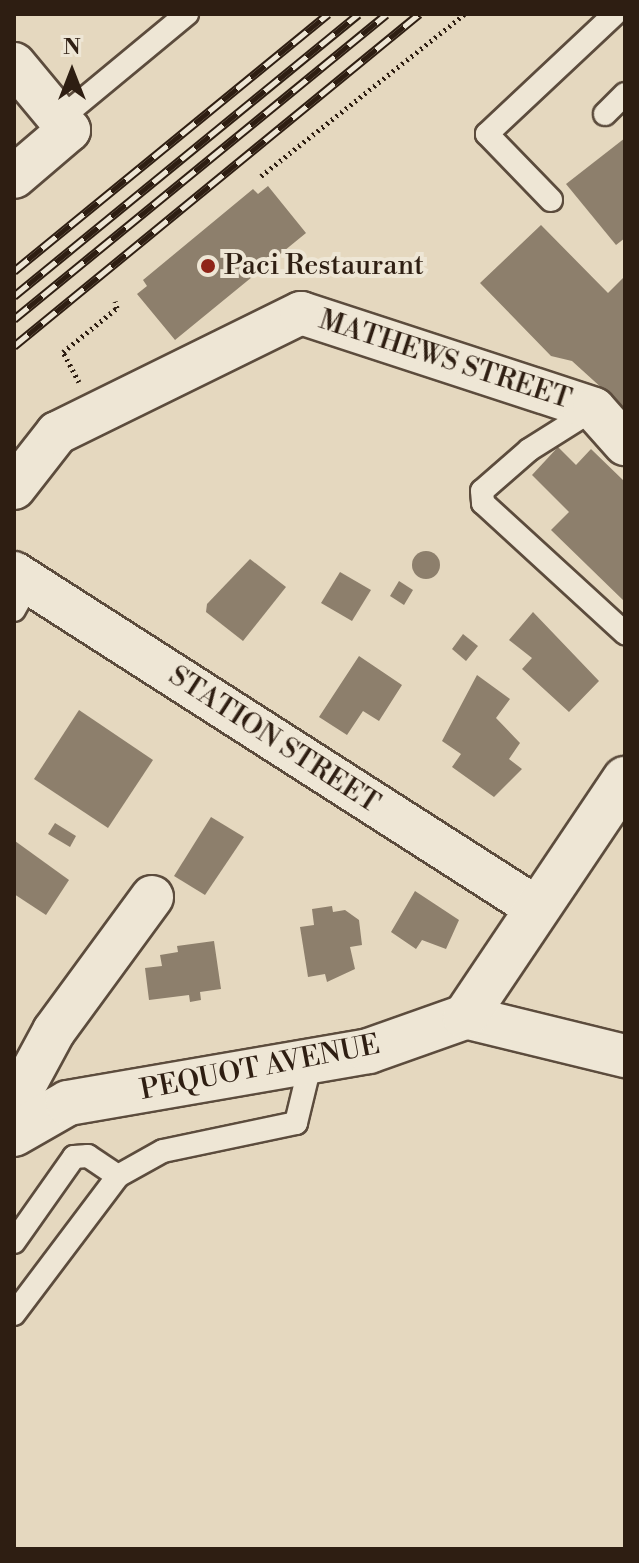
<!DOCTYPE html>
<style>
body{margin:0}
#map{position:relative;width:639px;height:1563px;overflow:hidden;background:#e5d8bf;font-family:"Libre Bodoni",serif}
div>[style]{position:absolute}
.building>*{inset:0;background:#8d7f6c}
.round{border-radius:50%}
.path>*{height:5px;margin-top:-2.5px;transform-origin:0;background:repeating-linear-gradient(90deg,#2e1e12 0 2px,transparent 0 6px)}
.roads{filter:drop-shadow(2px 0 #5c4c3d) drop-shadow(-2px 0 #5c4c3d) drop-shadow(0 2px #5c4c3d) drop-shadow(0 -2px #5c4c3d)}
.service>*{height:22px;margin:-11px;padding:0 11px;transform-origin:11px;border-radius:11px;background:#eee6d5}
.minor>*{height:42px;margin:-21px;padding:0 21px;transform-origin:21px;border-radius:21px;background:#eee6d5}
.tertiary>*{height:44px;margin:-22px;padding:0 22px;transform-origin:22px;border-radius:22px;background:#eee6d5}
.rail>*{height:9px;margin-top:-4.5px;transform-origin:0;background:repeating-linear-gradient(90deg,#eee6d5 0 18px,#2e1e12 0 36px);box-sizing:border-box;border-block:2px solid #2e1e12}
.dots>*{width:22px;height:22px;translate:-50% -50%;box-sizing:border-box;border:4px solid #eee6d5;border-radius:50%}
span{translate:-50% -50%;white-space:nowrap;text-align:center;line-height:1.15;-webkit-text-stroke:8px #eee6d5;paint-order:stroke}
.poi-label{font-size:28px;color:#2e1e12}
.left{translate:0 -50%;text-align:left}
.street-label{font-size:28px;color:#2e1e12}
.frame{position:absolute;inset:0;border:16px solid #2e1e12;pointer-events:none}
.north{position:absolute;left:32px;top:32px;width:80px;height:80px;-webkit-text-stroke:6px #eee6d5;paint-order:stroke;rotate:0deg;font-size:22px;font-weight:700;line-height:32px;text-align:center;color:#2e1e12}
.north::after{content:'';display:block;margin:auto;width:28px;height:36px;background:#2e1e12;clip-path:polygon(50% 0,100% 100%,50% 72%,0 100%)}
</style>
<div id="map">
<div class="building">
<div style="clip-path:polygon(625px 138px,625px 238px,616px 245px,566px 184px)"></div>
<div style="clip-path:polygon(268px 186px,306px 233px,175px 340px,137px 294px,147px 286px,143px 280px,253px 189px,258px 194px)"></div>
<div style="clip-path:polygon(541px 225px,608px 293px,625px 276px,625px 409px,572px 361px,551px 356px,480px 283px)"></div>
<div style="clip-path:polygon(558px 447px,576px 465px,591px 449px,625px 482px,625px 602px,551px 530px,569px 512px,532px 475px)"></div>
<div class="round" style="left:412px;top:551px;width:28px;height:28px"></div>
<div style="clip-path:polygon(250px 559px,286px 587px,243px 641px,206px 612px,207px 604px)"></div>
<div style="clip-path:polygon(340px 572px,371px 590px,352px 621px,321px 603px)"></div>
<div style="clip-path:polygon(399px 581px,413px 590px,404px 605px,390px 596px)"></div>
<div style="clip-path:polygon(533px 612px,599px 681px,569px 712px,522px 669px,532px 658px,509px 640px)"></div>
<div style="clip-path:polygon(463px 634px,478px 646px,466px 661px,452px 649px)"></div>
<div style="clip-path:polygon(359px 656px,402px 685px,379px 721px,363px 711px,347px 735px,319px 717px)"></div>
<div style="clip-path:polygon(477px 675px,510px 699px,496px 718px,520px 743px,509px 759px,522px 769px,494px 797px,452px 767px,461px 754px,442px 741px)"></div>
<div style="clip-path:polygon(79px 710px,153px 760px,108px 828px,34px 779px)"></div>
<div style="clip-path:polygon(211px 817px,244px 837px,205px 895px,174px 876px)"></div>
<div style="clip-path:polygon(55px 823px,76px 836px,70px 847px,48px 834px)"></div>
<div style="clip-path:polygon(15px 841px,69px 880px,46px 915px,14px 894px)"></div>
<div style="clip-path:polygon(415px 891px,459px 920px,446px 949px,422px 940px,416px 949px,391px 932px)"></div>
<div style="clip-path:polygon(332px 906px,333px 912px,345px 910px,359px 920px,362px 945px,350px 947px,355px 969px,327px 982px,325px 974px,308px 977px,300px 927px,314px 925px,312px 909px)"></div>
<div style="clip-path:polygon(214px 941px,221px 989px,200px 992px,201px 1000px,190px 1002px,189px 995px,149px 1000px,145px 968px,162px 966px,160px 955px,178px 952px,177px 946px)"></div>
</div>
<div class="path">
<div style="left:261px;top:176px;width:260px;rotate:-38.5deg"></div>
<div style="left:79px;top:382px;width:34px;rotate:-118deg"></div>
<div style="left:63px;top:352px;width:70px;rotate:-39.2deg"></div>
<div style="left:117px;top:308px;width:7px;rotate:-106deg"></div>
</div>
<div class="roads">
<div class="service">
<div style="left:605px;top:114px;width:28px;rotate:-45deg"></div>
<div style="left:60px;top:119px;width:165px;rotate:-39.6deg"></div>
<div style="left:551px;top:200px;width:92px;rotate:-134.1deg"></div>
<div style="left:487px;top:134px;width:175px;rotate:-43.2deg"></div>
<div style="left:594px;top:409px;width:77px;rotate:147.8deg"></div>
<div style="left:529px;top:450px;width:62px;rotate:138.9deg"></div>
<div style="left:482px;top:491px;width:12px;rotate:85deg"></div>
<div style="left:483px;top:503px;width:193px;rotate:42.5deg"></div>
<div style="left:14px;top:610px;width:31px;rotate:-61deg"></div>
<div style="left:14px;top:1242px;width:104px;rotate:-54.8deg"></div>
<div style="left:74px;top:1157px;width:14px;rotate:-4deg"></div>
<div style="left:88px;top:1156px;width:36px;rotate:34deg"></div>
<div style="left:14px;top:1314px;width:173px;rotate:-53deg"></div>
<div style="left:118px;top:1176px;width:51px;rotate:-29.1deg"></div>
<div style="left:163px;top:1151px;width:136px;rotate:-11.9deg"></div>
<div style="left:296px;top:1123px;width:64px;rotate:-76.4deg"></div>
</div>
<div class="minor">
<div style="left:14px;top:64px;width:86px;rotate:50.2deg"></div>
<div style="left:69px;top:130px;width:72px;rotate:139.5deg"></div>
<div style="left:14px;top:488px;width:70px;rotate:-52deg"></div>
<div style="left:57px;top:433px;width:272px;rotate:-26.2deg"></div>
<div style="left:301px;top:313px;width:308px;rotate:18.1deg"></div>
<div style="left:594px;top:409px;width:47px;rotate:48.5deg"></div>
<div style="left:14px;top:573px;width:619px;rotate:32.66deg"></div>
<div style="left:465px;top:1017px;width:165px;rotate:13.7deg"></div>
<div style="left:14px;top:1105px;width:84px;rotate:-61.6deg"></div>
<div style="left:54px;top:1031px;width:166px;rotate:-53.8deg"></div>
</div>
<div class="tertiary">
<div style="left:14px;top:1134px;width:62px;rotate:-29.9deg"></div>
<div style="left:68px;top:1103px;width:305px;rotate:-9.8deg"></div>
<div style="left:369px;top:1051px;width:102px;rotate:-19.5deg"></div>
<div style="left:465px;top:1017px;width:287px;rotate:-56.1deg"></div>
</div>
</div>
<div class="rail">
<div style="left:14px;top:271px;width:406px;rotate:-39.3deg"></div>
<div style="left:14px;top:296px;width:445px;rotate:-39.3deg"></div>
<div style="left:14px;top:319px;width:481px;rotate:-39.3deg"></div>
<div style="left:14px;top:346px;width:524px;rotate:-39.34deg"></div>
</div>
<div class="dots">
<div style="left:208px;top:266px;background:#8f2418"></div>
</div>
<div class="poi-label">
<span class="left" style="left:224px;top:266px">Paci Restaurant</span>
</div>
<div class="street-label">
<span style="left:445px;top:360px;rotate:18deg">MATHEWS STREET</span>
<span style="left:274px;top:740px;rotate:33deg">STATION STREET</span>
<span style="left:260px;top:1068px;rotate:-11deg">PEQUOT AVENUE</span>
</div>
<div class="frame"></div>
<div class="north">N</div>
</div>
